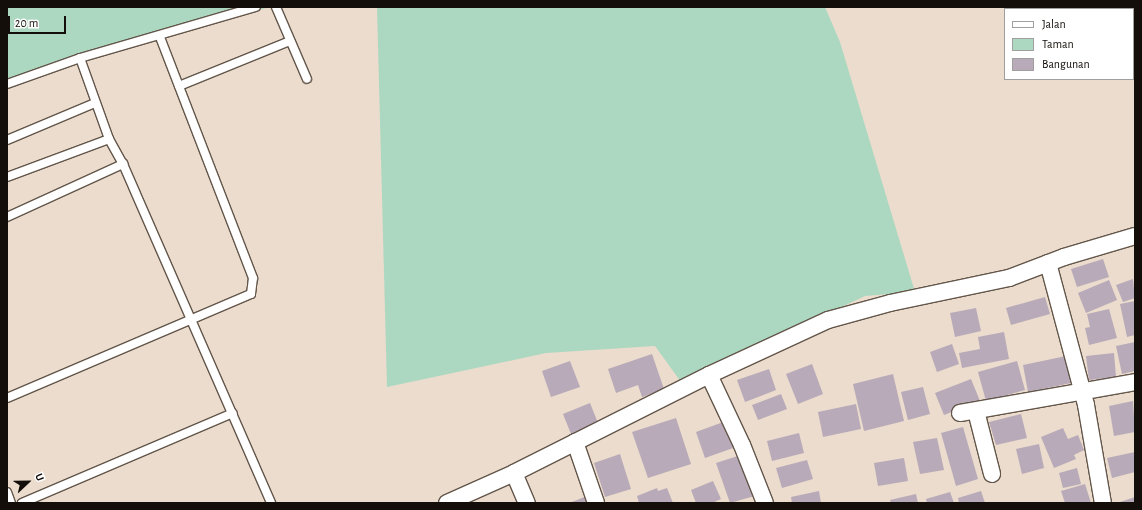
<!DOCTYPE html>
<style>
body{margin:0}
#map{position:relative;width:1142px;height:510px;overflow:hidden;background:#ebdccd;font-family:"Alegreya Sans",sans-serif}
div>[style]{position:absolute}
.green>*{inset:0;background:#acd8c1}
.building>*{inset:0;background:#b8aab8}
.roads{filter:drop-shadow(1px 0 #63564a) drop-shadow(-1px 0 #63564a) drop-shadow(0 1px #63564a) drop-shadow(0 -1px #63564a)}
.lane>*{height:8px;margin:-4px;padding:0 4px;transform-origin:4px;border-radius:4px;background:#fff}
.street>*{height:16px;margin:-8px;padding:0 8px;transform-origin:8px;border-radius:8px;background:#fff}
span{translate:-50% -50%;white-space:nowrap;text-align:center;line-height:1.15;-webkit-text-stroke:3.5px #fff;paint-order:stroke}
.frame{position:absolute;inset:0;border:8px solid #130e09;pointer-events:none}
.legend{position:absolute;left:1004px;top:8px;width:130px;height:72px;box-sizing:border-box;background:#fff;border:1px solid #a19f9d;margin:0;padding:5px 7px;list-style:none;font-size:12px;color:#130e09}
.legend li{display:flex;align-items:center;gap:8px;height:20px}
.legend b{width:20px;border:1px solid #a19f9d}
.north{position:absolute;left:8px;top:462px;width:40px;height:40px;-webkit-text-stroke:3px #fff;paint-order:stroke;rotate:68deg;font-size:11px;font-weight:700;line-height:16px;text-align:center;color:#130e09}
.north::after{content:'';display:block;margin:auto;width:14px;height:18px;background:#130e09;clip-path:polygon(50% 0,100% 100%,50% 72%,0 100%)}
.scale{position:absolute;left:8px;top:16px;width:58px;height:18px;box-sizing:border-box;border:2px solid #130e09;border-top:0;padding-left:5px;font-size:12px;line-height:14px;white-space:nowrap;color:#130e09;-webkit-text-stroke:3px #fff;paint-order:stroke}
</style>
<div id="map">
<div class="green">
<div style="clip-path:polygon(7px 7px,269px 7px,7px 84px)"></div>
<div style="clip-path:polygon(377px 7px,825px 7px,840px 42px,915px 292px,865px 296px,681px 382px,655px 346px,546px 353px,387px 387px)"></div>
</div>
<div class="building">
<div style="clip-path:polygon(1103px 259px,1109px 277px,1077px 287px,1071px 269px)"></div>
<div style="clip-path:polygon(1133px 279px,1135px 298px,1123px 302px,1116px 285px)"></div>
<div style="clip-path:polygon(1109px 280px,1117px 300px,1086px 313px,1078px 293px)"></div>
<div style="clip-path:polygon(1045px 297px,1050px 314px,1011px 325px,1006px 308px)"></div>
<div style="clip-path:polygon(1135px 301px,1135px 335px,1127px 337px,1120px 304px)"></div>
<div style="clip-path:polygon(976px 308px,981px 331px,955px 337px,950px 313px)"></div>
<div style="clip-path:polygon(1109px 309px,1117px 338px,1089px 345px,1085px 328px,1090px 327px,1087px 314px)"></div>
<div style="clip-path:polygon(1004px 332px,1009px 359px,962px 368px,959px 353px,980px 349px,978px 337px)"></div>
<div style="clip-path:polygon(1135px 342px,1135px 371px,1122px 374px,1116px 346px)"></div>
<div style="clip-path:polygon(952px 344px,959px 364px,937px 372px,930px 352px)"></div>
<div style="clip-path:polygon(1114px 353px,1116px 377px,1089px 380px,1086px 356px)"></div>
<div style="clip-path:polygon(652px 354px,664px 389px,642px 397px,638px 385px,616px 393px,608px 369px)"></div>
<div style="clip-path:polygon(1071px 355px,1076px 382px,1028px 392px,1023px 365px)"></div>
<div style="clip-path:polygon(570px 361px,580px 387px,551px 397px,542px 371px)"></div>
<div style="clip-path:polygon(1017px 361px,1025px 390px,986px 401px,978px 372px)"></div>
<div style="clip-path:polygon(812px 364px,823px 394px,798px 404px,786px 374px)"></div>
<div style="clip-path:polygon(769px 369px,776px 390px,745px 402px,737px 380px)"></div>
<div style="clip-path:polygon(893px 374px,904px 421px,864px 431px,853px 384px)"></div>
<div style="clip-path:polygon(971px 379px,980px 401px,944px 415px,935px 393px)"></div>
<div style="clip-path:polygon(923px 387px,930px 414px,908px 420px,901px 392px)"></div>
<div style="clip-path:polygon(781px 394px,787px 409px,758px 420px,752px 405px)"></div>
<div style="clip-path:polygon(1133px 401px,1135px 432px,1114px 436px,1109px 406px)"></div>
<div style="clip-path:polygon(590px 403px,598px 423px,571px 434px,563px 414px)"></div>
<div style="clip-path:polygon(856px 404px,861px 429px,823px 437px,818px 412px)"></div>
<div style="clip-path:polygon(1021px 414px,1027px 438px,996px 445px,989px 422px)"></div>
<div style="clip-path:polygon(676px 418px,691px 464px,648px 478px,632px 432px)"></div>
<div style="clip-path:polygon(726px 421px,736px 447px,705px 458px,696px 432px)"></div>
<div style="clip-path:polygon(963px 427px,978px 479px,956px 486px,941px 433px)"></div>
<div style="clip-path:polygon(1063px 428px,1068px 439px,1078px 435px,1084px 450px,1074px 455px,1076px 459px,1054px 468px,1041px 437px)"></div>
<div style="clip-path:polygon(799px 433px,804px 453px,772px 461px,767px 441px)"></div>
<div style="clip-path:polygon(937px 438px,944px 470px,920px 474px,913px 442px)"></div>
<div style="clip-path:polygon(1039px 444px,1044px 468px,1022px 474px,1016px 449px)"></div>
<div style="clip-path:polygon(1135px 452px,1135px 472px,1112px 478px,1107px 458px)"></div>
<div style="clip-path:polygon(620px 454px,631px 489px,605px 497px,594px 463px)"></div>
<div style="clip-path:polygon(744px 454px,758px 495px,730px 503px,716px 463px)"></div>
<div style="clip-path:polygon(904px 458px,908px 481px,878px 486px,874px 463px)"></div>
<div style="clip-path:polygon(807px 460px,813px 479px,782px 488px,776px 468px)"></div>
<div style="clip-path:polygon(1077px 468px,1081px 484px,1063px 488px,1059px 473px)"></div>
<div style="clip-path:polygon(713px 481px,721px 499px,712px 503px,696px 503px,691px 490px)"></div>
<div style="clip-path:polygon(1085px 484px,1091px 503px,1065px 503px,1061px 491px)"></div>
<div style="clip-path:polygon(657px 488px,658px 491px,667px 488px,673px 503px,639px 503px,637px 496px)"></div>
<div style="clip-path:polygon(819px 491px,821px 503px,792px 503px,791px 497px)"></div>
<div style="clip-path:polygon(981px 491px,985px 503px,959px 503px,958px 498px)"></div>
<div style="clip-path:polygon(950px 492px,954px 503px,927px 503px,926px 499px)"></div>
<div style="clip-path:polygon(916px 494px,918px 503px,891px 503px,890px 500px)"></div>
<div style="clip-path:polygon(590px 495px,593px 503px,569px 503px)"></div>
<div style="clip-path:polygon(1135px 497px,1135px 503px,1117px 503px)"></div>
</div>
<div class="roads">
<div class="lane">
<div style="left:276px;top:7px;width:78px;rotate:66.7deg"></div>
<div style="left:80px;top:58px;width:86px;rotate:70.3deg"></div>
<div style="left:109px;top:139px;width:29px;rotate:61deg"></div>
<div style="left:123px;top:164px;width:370px;rotate:66.4deg"></div>
<div style="left:7px;top:84px;width:77px;rotate:-19.6deg"></div>
<div style="left:80px;top:58px;width:183px;rotate:-16.2deg"></div>
<div style="left:179px;top:86px;width:120px;rotate:-22.1deg"></div>
<div style="left:7px;top:140px;width:95px;rotate:-22.8deg"></div>
<div style="left:7px;top:177px;width:109px;rotate:-20.4deg"></div>
<div style="left:7px;top:217px;width:128px;rotate:-24.6deg"></div>
<div style="left:7px;top:398px;width:265px;rotate:-23.1deg"></div>
<div style="left:251px;top:294px;width:16px;rotate:-83deg"></div>
<div style="left:253px;top:278px;width:258px;rotate:-111.1deg"></div>
<div style="left:7px;top:492px;width:12px;rotate:70deg"></div>
<div style="left:22px;top:503px;width:229px;rotate:-23.1deg"></div>
</div>
<div class="street">
<div style="left:1048px;top:263px;width:147px;rotate:75deg"></div>
<div style="left:1086px;top:405px;width:99px;rotate:80.2deg"></div>
<div style="left:709px;top:375px;width:77px;rotate:64.8deg"></div>
<div style="left:742px;top:445px;width:62px;rotate:68.4deg"></div>
<div style="left:976px;top:411px;width:65px;rotate:75.7deg"></div>
<div style="left:960px;top:413px;width:178px;rotate:-10deg"></div>
<div style="left:575px;top:442px;width:65px;rotate:71deg"></div>
<div style="left:514px;top:473px;width:33px;rotate:67deg"></div>
<div style="left:447px;top:503px;width:73px;rotate:-24.1deg"></div>
<div style="left:514px;top:473px;width:218px;rotate:-26.7deg"></div>
<div style="left:709px;top:375px;width:131px;rotate:-24.8deg"></div>
<div style="left:828px;top:320px;width:64px;rotate:-15.3deg"></div>
<div style="left:890px;top:303px;width:122px;rotate:-11.9deg"></div>
<div style="left:1009px;top:278px;width:59px;rotate:-20.9deg"></div>
<div style="left:1064px;top:257px;width:74px;rotate:-16.5deg"></div>
</div>
</div>
<div class="frame"></div>
<ul class="legend">
<li><b style="height:5px;background:#fff"></b>Jalan</li>
<li><b style="height:11px;background:#acd8c1"></b>Taman</li>
<li><b style="height:11px;background:#b8aab8"></b>Bangunan</li>
</ul>
<div class="north">U</div>
<div class="scale">20 m</div>
</div>
